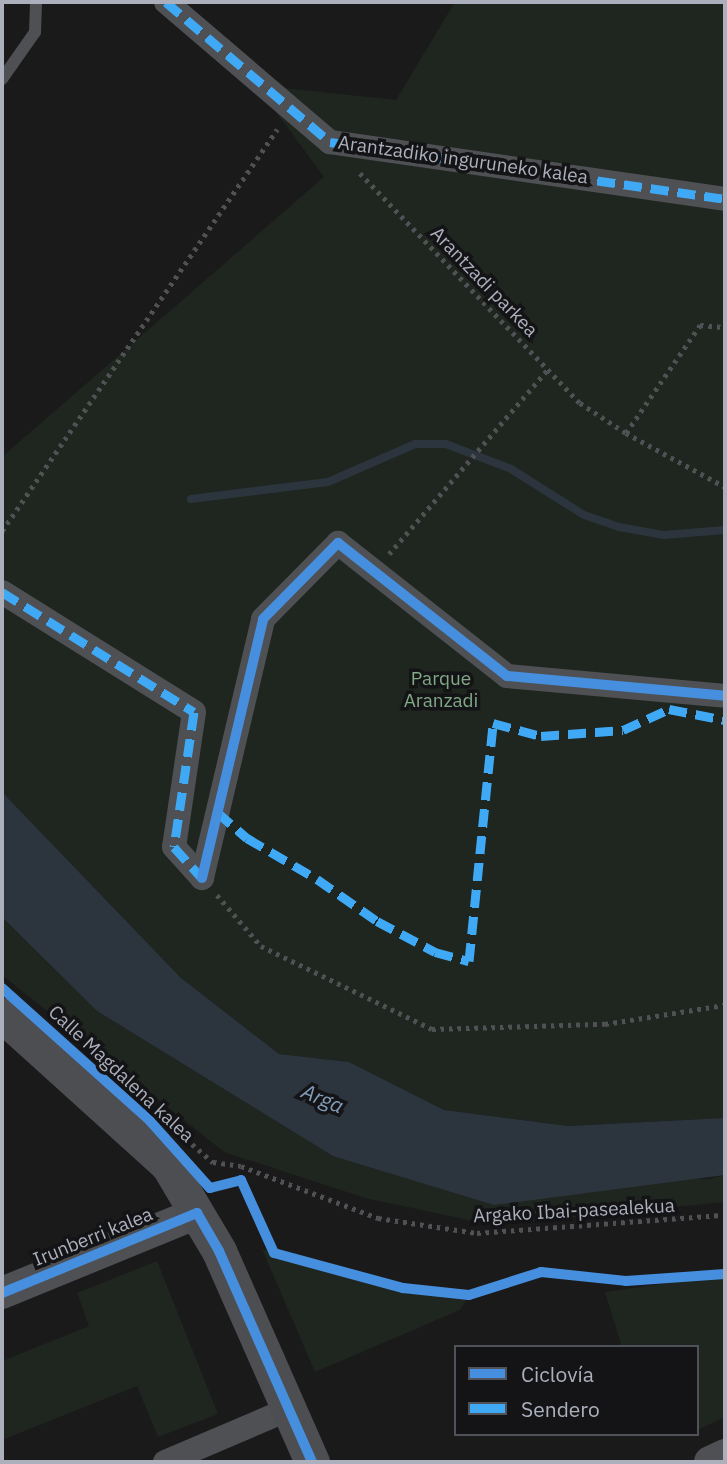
<!DOCTYPE html>
<meta charset="utf-8">
<style>
body{margin:0}
#map{position:relative;width:727px;height:1464px;overflow:hidden;background:#1a1a1b;font-family:"IBM Plex Sans",sans-serif}
div>[style]{position:absolute}
.green>*{inset:0;background:#1e261f}
.water>*{inset:0;background:#2c353e}
.stream>*{height:8px;margin:-4px;padding:0 4px;transform-origin:4px;border-radius:4px;background:#2c353e}
.path>*{height:4.5px;margin-top:-2.25px;transform-origin:0;background:repeating-linear-gradient(90deg,#505155 0 3.5px,transparent 0 8.5px)}
.service>*{height:12px;margin:-6px;padding:0 6px;transform-origin:6px;border-radius:6px;background:#4e5054}
.minor>*{height:24px;margin:-12px;padding:0 12px;transform-origin:12px;border-radius:12px;background:#4e5054}
.tertiary>*{height:32px;margin:-16px;padding:0 16px;transform-origin:16px;border-radius:16px;background:#4e5054}
.secondary>*{height:35px;margin:-17.5px;padding:0 17.5px;transform-origin:17.5px;border-radius:17.5px;background:#4d4e52}
.quiet>*{height:9px;margin-top:-4.5px;transform-origin:0;background:repeating-linear-gradient(90deg,#3fa9f5 0 18px,transparent 0 27px)}
.cycleway>*{height:10px;margin:-5px;padding:0 5px;transform-origin:5px;border-radius:5px;background:#468fdf}
span{translate:-50% -50%;white-space:nowrap;text-align:center;line-height:1.15;-webkit-text-stroke:7px #141417;paint-order:stroke}
.street-label{font-size:19px;color:#abb0bc}
.park-label{font-size:19px;color:#81a885}
.water-label{font-size:21px;color:#819cb9;font-style:italic}
.frame{position:absolute;inset:0;border:4px solid #abb0bc;pointer-events:none}
.legend{position:absolute;left:454px;top:1345px;width:245px;height:91px;box-sizing:border-box;background:#141417;border:2px solid #505259;margin:0;padding:9px 12px;list-style:none;font-size:21px;color:#abb0bc}
.legend li{display:flex;align-items:center;gap:14px;height:35px}
.legend b{width:35px;border:2px solid #505259}
</style>
<div id="map">
<div class="green">
<div style="clip-path:polygon(455px 2px,725px 2px,725px 1118px,568px 1126px,444px 1110px,349px 1062px,279px 1054px,181px 978px,2px 792px,2px 457px,324px 177px,256px 85px,396px 100px)"></div>
<div style="clip-path:polygon(2px 917px,97px 1011px,333px 1156px,708px 1179px,725px 1175px,725px 1202px,492px 1225px,365px 1198px,224px 1152px,2px 975px)"></div>
<div style="clip-path:polygon(262px 1249px,363px 1280px,469px 1295px,460px 1310px,315px 1372px)"></div>
<div style="clip-path:polygon(157px 1261px,218px 1414px,158px 1437px,137px 1386px,2px 1440px,2px 1361px,89px 1326px,77px 1293px)"></div>
<div style="clip-path:polygon(725px 1275px,725px 1417px,697px 1430px,697px 1347px,622px 1347px,605px 1292px)"></div>
</div>
<div class="water">
<div style="clip-path:polygon(2px 792px,181px 978px,279px 1054px,349px 1062px,444px 1110px,568px 1126px,725px 1118px,725px 1175px,494px 1205px,333px 1156px,97px 1011px,2px 917px)"></div>
</div>
<div class="stream">
<div style="left:191px;top:499px;width:138px;rotate:-7.1deg"></div>
<div style="left:328px;top:482px;width:95px;rotate:-23.6deg"></div>
<div style="left:415px;top:444px;width:31px"></div>
<div style="left:446px;top:444px;width:70px;rotate:21deg"></div>
<div style="left:511px;top:469px;width:86px;rotate:32.2deg"></div>
<div style="left:584px;top:515px;width:37px;rotate:19deg"></div>
<div style="left:619px;top:527px;width:46px;rotate:10.1deg"></div>
<div style="left:664px;top:535px;width:61px;rotate:-4.7deg"></div>
</div>
<div class="path">
<div style="left:360px;top:173px;width:318px;rotate:46.3deg"></div>
<div style="left:580px;top:403px;width:55px;rotate:33.1deg"></div>
<div style="left:626px;top:433px;width:131px;rotate:-55.6deg"></div>
<div style="left:700px;top:325px;width:25px;rotate:5deg"></div>
<div style="left:626px;top:433px;width:113px;rotate:28.6deg"></div>
<div style="left:2px;top:531px;width:487px;rotate:-55.6deg"></div>
<div style="left:389px;top:554px;width:244px;rotate:-49.3deg"></div>
<div style="left:217px;top:895px;width:67px;rotate:49.2deg"></div>
<div style="left:261px;top:946px;width:190px;rotate:25.9deg"></div>
<div style="left:432px;top:1029px;width:173px;rotate:-1.7deg"></div>
<div style="left:605px;top:1024px;width:121px;rotate:-9deg"></div>
<div style="left:192px;top:1144px;width:28px;rotate:41deg"></div>
<div style="left:213px;top:1162px;width:28px;rotate:8deg"></div>
<div style="left:241px;top:1166px;width:147px;rotate:20.8deg"></div>
<div style="left:378px;top:1218px;width:100px;rotate:8.6deg"></div>
<div style="left:477px;top:1233px;width:249px;rotate:-4.2deg"></div>
</div>
<div class="service">
<div style="left:2px;top:79px;width:57px;rotate:-54.9deg"></div>
<div style="left:35px;top:32px;width:30px;rotate:-88deg"></div>
</div>
<div class="minor">
<div style="left:166px;top:2px;width:216px;rotate:40.5deg"></div>
<div style="left:330px;top:142px;width:399px;rotate:8.2deg"></div>
<div style="left:2px;top:592px;width:226px;rotate:32deg"></div>
<div style="left:194px;top:712px;width:136px;rotate:98.4deg"></div>
<div style="left:174px;top:847px;width:42px;rotate:47.9deg"></div>
<div style="left:202px;top:878px;width:266px;rotate:-76.7deg"></div>
<div style="left:263px;top:619px;width:107px;rotate:-45.4deg"></div>
<div style="left:338px;top:543px;width:215px;rotate:38.2deg"></div>
<div style="left:507px;top:676px;width:219px;rotate:5.2deg"></div>
<div style="left:165px;top:1462px;width:135px;rotate:-23.1deg"></div>
</div>
<div class="tertiary">
<div style="left:2px;top:1293px;width:211px;rotate:-22.3deg"></div>
<div style="left:710px;top:1462px;width:17px;rotate:-25deg"></div>
</div>
<div class="secondary">
<div style="left:2px;top:1015px;width:224px;rotate:42.1deg"></div>
<div style="left:168px;top:1165px;width:100px;rotate:59.3deg"></div>
<div style="left:219px;top:1251px;width:231px;rotate:66.2deg"></div>
</div>
<div class="quiet">
<div style="left:166px;top:2px;width:216px;rotate:40.5deg"></div>
<div style="left:330px;top:142px;width:399px;rotate:8.2deg"></div>
<div style="left:2px;top:592px;width:226px;rotate:32deg"></div>
<div style="left:194px;top:712px;width:136px;rotate:98.4deg"></div>
<div style="left:174px;top:847px;width:42px;rotate:47.9deg"></div>
<div style="left:217px;top:812px;width:40px;rotate:41deg"></div>
<div style="left:247px;top:838px;width:81px;rotate:30.4deg"></div>
<div style="left:317px;top:879px;width:73px;rotate:35deg"></div>
<div style="left:377px;top:921px;width:66px;rotate:28.1deg"></div>
<div style="left:435px;top:952px;width:35px;rotate:15deg"></div>
<div style="left:469px;top:961px;width:239px;rotate:-84.2deg"></div>
<div style="left:493px;top:723px;width:50px;rotate:15.2deg"></div>
<div style="left:541px;top:736px;width:82px;rotate:-4.2deg"></div>
<div style="left:623px;top:730px;width:51px;rotate:-24.5deg"></div>
<div style="left:669px;top:709px;width:57px;rotate:11.1deg"></div>
</div>
<div class="cycleway">
<div style="left:202px;top:878px;width:266px;rotate:-76.7deg"></div>
<div style="left:263px;top:619px;width:107px;rotate:-45.4deg"></div>
<div style="left:338px;top:543px;width:215px;rotate:38.2deg"></div>
<div style="left:507px;top:676px;width:219px;rotate:5.2deg"></div>
<div style="left:2px;top:988px;width:199px;rotate:41.9deg"></div>
<div style="left:150px;top:1121px;width:90px;rotate:48.2deg"></div>
<div style="left:210px;top:1188px;width:32px;rotate:-14deg"></div>
<div style="left:241px;top:1180px;width:80px;rotate:65.7deg"></div>
<div style="left:274px;top:1253px;width:134px;rotate:15.2deg"></div>
<div style="left:403px;top:1288px;width:66px;rotate:6.1deg"></div>
<div style="left:469px;top:1295px;width:76px;rotate:-17.7deg"></div>
<div style="left:541px;top:1272px;width:85px;rotate:6deg"></div>
<div style="left:626px;top:1281px;width:99px;rotate:-4deg"></div>
<div style="left:2px;top:1293px;width:211px;rotate:-22.3deg"></div>
<div style="left:197px;top:1213px;width:44px;rotate:59.9deg"></div>
<div style="left:219px;top:1251px;width:231px;rotate:66.2deg"></div>
</div>
<div class="street-label">
<span style="left:463px;top:160px;rotate:8deg">Arantzadiko inguruneko kalea</span>
<span style="left:484px;top:282px;rotate:46deg">Arantzadi parkea</span>
<span style="left:121px;top:1074px;rotate:43deg">Calle Magdalena kalea</span>
<span style="left:574px;top:1211px;rotate:-3deg">Argako Ibai-pasealekua</span>
<span style="left:93px;top:1237px;rotate:-22deg">Irunberri kalea</span>
</div>
<div class="park-label">
<span style="left:441px;top:690px">Parque<br>Aranzadi</span>
</div>
<div class="water-label">
<span style="left:323px;top:1098px;rotate:23deg">Arga</span>
</div>
<div class="frame"></div>
<ul class="legend">
<li><b style="height:9px;background:#468fdf"></b>Ciclovía</li>
<li><b style="height:9px;background:#3fa9f5"></b>Sendero</li>
</ul>
</div>
